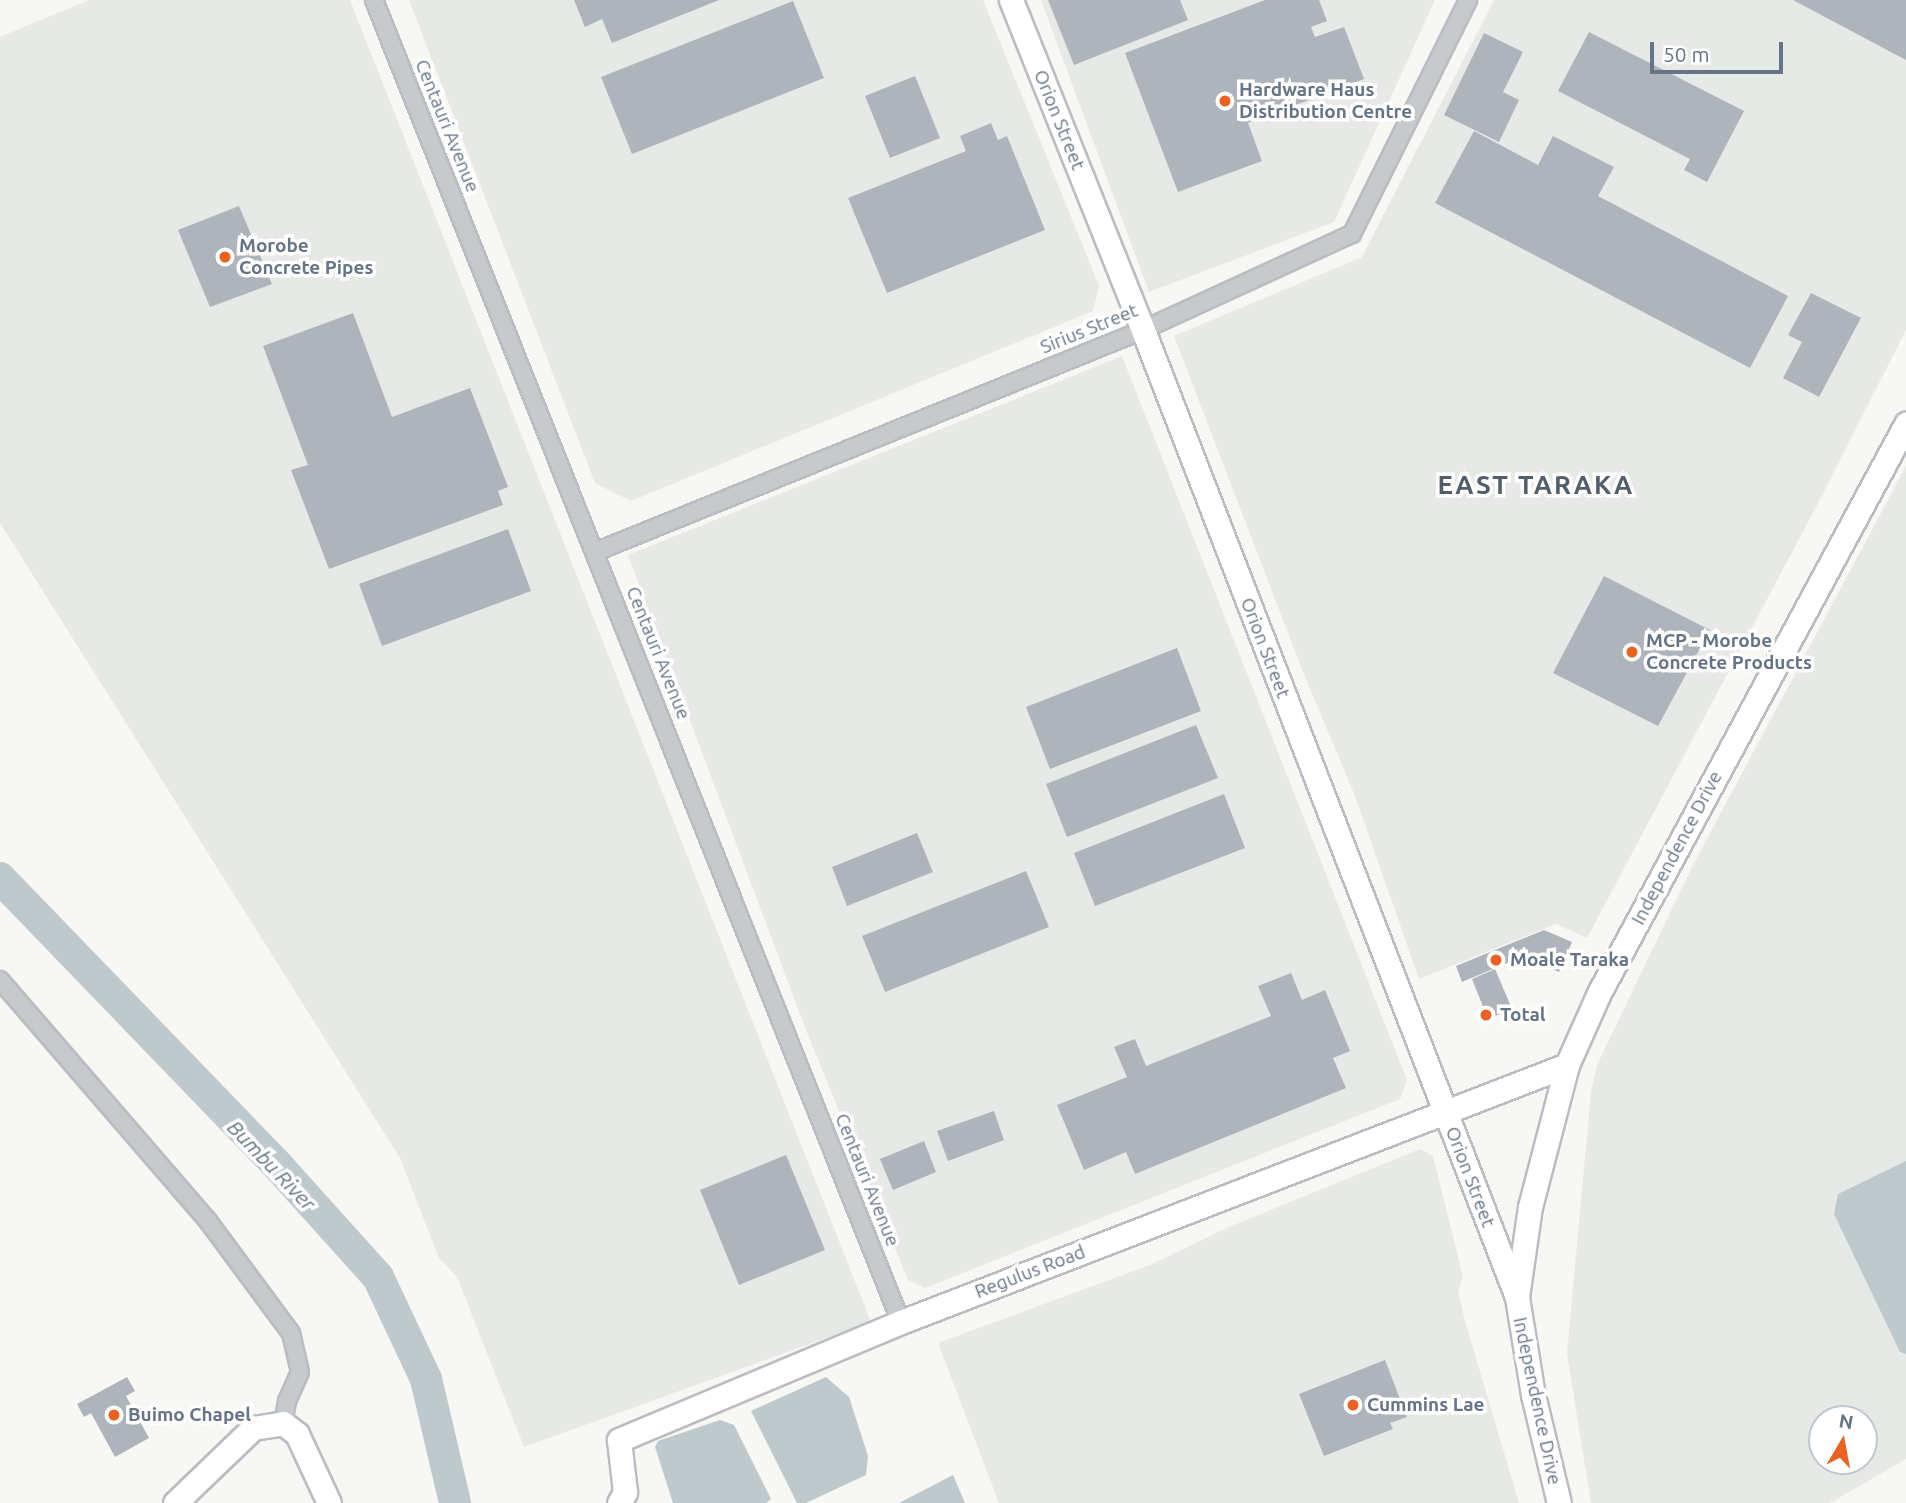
<!DOCTYPE html>
<style>
body{margin:0}
#map{position:relative;width:1906px;height:1503px;overflow:hidden;background:#f7f7f3;font-family:Ubuntu,sans-serif}
div>[style]{position:absolute}
.built>*{inset:0;background:#e7e9e7}
.water>*{inset:0;background:#bec9cd}
.river>*{height:32px;margin:-16px;padding:0 16px;transform-origin:16px;border-radius:16px;background:#bec9cd}
.building>*{inset:0;background:#adb4bb}
.roads{filter:drop-shadow(2px 0 #b9bdc2) drop-shadow(-2px 0 #b9bdc2) drop-shadow(0 2px #b9bdc2) drop-shadow(0 -2px #b9bdc2)}
.street>*{height:16px;margin:-8px;padding:0 8px;transform-origin:8px;border-radius:8px;background:#c7cacd}
.secondary>*{height:23px;margin:-11.5px;padding:0 11.5px;transform-origin:11.5px;border-radius:11.5px;background:#fff}
.dots>*{width:19px;height:19px;translate:-50% -50%;box-sizing:border-box;border:4px solid #fff;border-radius:50%}
span{translate:-50% -50%;white-space:nowrap;text-align:center;line-height:1.15;-webkit-text-stroke:7px #fff;paint-order:stroke}
.poi-label{font-size:19px;color:#657486;font-weight:700}
.left{translate:0 -50%;text-align:left}
.street-label{font-size:19px;color:#657486}
.water-label{font-size:21px;color:#607682;font-style:italic}
.district-label{font-size:26px;color:#535e6b;font-weight:700;letter-spacing:2px}
.north{position:absolute;left:1808px;top:1405px;width:70px;height:70px;box-sizing:border-box;background:#fff;border:2px solid #c1c7cf;border-radius:50%;rotate:10deg;font-size:19px;font-weight:700;line-height:28px;text-align:center;color:#657486}
.north::after{content:'';display:block;margin:auto;width:24px;height:32px;background:#ea6120;clip-path:polygon(50% 0,100% 100%,50% 72%,0 100%)}
.scale{position:absolute;left:1650px;top:42px;width:133px;height:32px;box-sizing:border-box;border:4px solid #657486;border-top:0;padding-left:9px;font-size:21px;line-height:24px;white-space:nowrap;color:#657486;-webkit-text-stroke:5px #fff;paint-order:stroke}
</style>
<div id="map">
<div class="built">
<div style="clip-path:polygon(89px 0,350px 0,871px 1322px,524px 1447px,457px 1277px,439px 1258px,400px 1158px,0 523px,0 37px)"></div>
<div style="clip-path:polygon(409px 0,983px 0,1099px 286px,1093px 311px,631px 501px,595px 483px)"></div>
<div style="clip-path:polygon(1041px 0,1435px 0,1334px 222px,1149px 292px)"></div>
<div style="clip-path:polygon(1494px 0,1906px 0,1906px 330px,1815px 509px,1587px 938px,1556px 924px,1419px 979px,1355px 796px,1303px 672px,1174px 336px,1362px 257px)"></div>
<div style="clip-path:polygon(1122px 356px,1407px 1080px,1400px 1099px,925px 1288px,908px 1280px,806px 1030px,628px 555px)"></div>
<div style="clip-path:polygon(evenodd,1906px 466px,1906px 1459px,1830px 1503px,1591px 1503px,1567px 1354px,1591px 1092px,1597px 1065px,1693px 865px,1906px 466px,1822px 1419px,1864px 1419px,1864px 1461px,1822px 1461px,1822px 1419px)"></div>
<div style="clip-path:polygon(1420px 1149px,1433px 1156px,1463px 1277px,1458px 1291px,1465px 1321px,1519px 1503px,999px 1503px,938px 1343px,1150px 1265px,1229px 1227px)"></div>
</div>
<div class="water">
<div style="clip-path:polygon(1906px 1161px,1906px 1354px,1900px 1352px,1834px 1214px,1838px 1194px)"></div>
<div style="clip-path:polygon(826px 1377px,849px 1397px,868px 1456px,866px 1475px,806px 1503px,797px 1503px,751px 1411px)"></div>
<div style="clip-path:polygon(720px 1420px,734px 1425px,771px 1499px,766px 1503px,673px 1503px,655px 1447px,658px 1441px)"></div>
<div style="clip-path:polygon(953px 1475px,965px 1503px,899px 1503px)"></div>
</div>
<div class="river">
<div style="left:0;top:878px;width:400px;rotate:46deg"></div>
<div style="left:278px;top:1166px;width:149px;rotate:48deg"></div>
<div style="left:378px;top:1277px;width:113px;rotate:64.8deg"></div>
<div style="left:426px;top:1379px;width:127px;rotate:76.8deg"></div>
</div>
<div class="building">
<div style="clip-path:polygon(574px 0,719px 0,612px 43px,602px 19px,585px 27px)"></div>
<div style="clip-path:polygon(1048px 0,1180px 0,1188px 20px,1074px 65px)"></div>
<div style="clip-path:polygon(1265px 0,1319px 0,1327px 21px,1311px 27px,1315px 37px,1344px 27px,1364px 79px,1248px 123px,1262px 161px,1178px 192px,1125px 53px)"></div>
<div style="clip-path:polygon(1793px 0,1906px 0,1906px 60px)"></div>
<div style="clip-path:polygon(793px 1px,824px 78px,632px 154px,601px 77px)"></div>
<div style="clip-path:polygon(1589px 32px,1744px 111px,1707px 182px,1684px 170px,1690px 159px,1558px 91px)"></div>
<div style="clip-path:polygon(1484px 33px,1523px 52px,1503px 92px,1519px 100px,1499px 142px,1444px 115px)"></div>
<div style="clip-path:polygon(915px 76px,940px 138px,890px 158px,865px 96px)"></div>
<div style="clip-path:polygon(991px 123px,998px 140px,1007px 136px,1045px 230px,887px 293px,848px 198px,966px 151px,960px 136px)"></div>
<div style="clip-path:polygon(1474px 131px,1538px 165px,1553px 136px,1614px 167px,1598px 196px,1788px 296px,1750px 368px,1435px 203px)"></div>
<div style="clip-path:polygon(239px 206px,272px 284px,210px 307px,178px 230px)"></div>
<div style="clip-path:polygon(1811px 293px,1861px 318px,1819px 397px,1783px 378px,1802px 342px,1788px 335px)"></div>
<div style="clip-path:polygon(353px 313px,392px 417px,470px 388px,508px 487px,498px 491px,503px 505px,329px 569px,291px 470px,308px 465px,263px 346px)"></div>
<div style="clip-path:polygon(508px 529px,531px 591px,382px 646px,359px 584px)"></div>
<div style="clip-path:polygon(1604px 576px,1710px 630px,1658px 726px,1553px 673px)"></div>
<div style="clip-path:polygon(1177px 648px,1201px 711px,1050px 769px,1026px 707px)"></div>
<div style="clip-path:polygon(1196px 725px,1218px 778px,1067px 837px,1046px 784px)"></div>
<div style="clip-path:polygon(1224px 794px,1245px 848px,1095px 906px,1074px 853px)"></div>
<div style="clip-path:polygon(917px 833px,933px 872px,847px 906px,832px 867px)"></div>
<div style="clip-path:polygon(1026px 871px,1049px 927px,885px 992px,862px 936px)"></div>
<div style="clip-path:polygon(1544px 930px,1572px 942px,1559px 972px,1524px 956px,1462px 982px,1456px 966px)"></div>
<div style="clip-path:polygon(1495px 969px,1512px 1009px,1488px 1019px,1472px 979px)"></div>
<div style="clip-path:polygon(1291px 973px,1302px 1000px,1325px 990px,1350px 1051px,1333px 1058px,1346px 1088px,1135px 1174px,1126px 1152px,1084px 1170px,1057px 1105px,1127px 1077px,1114px 1047px,1135px 1039px,1146px 1066px,1271px 1016px,1258px 986px)"></div>
<div style="clip-path:polygon(994px 1111px,1004px 1140px,948px 1161px,937px 1131px)"></div>
<div style="clip-path:polygon(924px 1141px,936px 1172px,893px 1190px,880px 1159px)"></div>
<div style="clip-path:polygon(786px 1155px,825px 1250px,739px 1285px,700px 1190px)"></div>
<div style="clip-path:polygon(1385px 1360px,1407px 1417px,1390px 1423px,1393px 1429px,1324px 1456px,1299px 1394px)"></div>
<div style="clip-path:polygon(127px 1377px,135px 1391px,126px 1396px,149px 1438px,115px 1457px,91px 1413px,84px 1417px,77px 1404px)"></div>
</div>
<div class="roads">
<div class="street">
<div style="left:374px;top:0;width:1423px;rotate:68.27deg"></div>
<div style="left:595px;top:552px;width:591px;rotate:-22.05deg"></div>
<div style="left:1143px;top:330px;width:230px;rotate:-24.7deg"></div>
<div style="left:1352px;top:234px;width:261px;rotate:-63.6deg"></div>
<div style="left:0;top:980px;width:318px;rotate:49.2deg"></div>
<div style="left:208px;top:1221px;width:139px;rotate:53.5deg"></div>
<div style="left:291px;top:1333px;width:40px;rotate:77deg"></div>
<div style="left:300px;top:1372px;width:32px;rotate:114deg"></div>
<div style="left:287px;top:1401px;width:22px;rotate:100deg"></div>
</div>
<div class="secondary">
<div style="left:1011px;top:0;width:355px;rotate:68.2deg"></div>
<div style="left:1143px;top:330px;width:1037px;rotate:68.86deg"></div>
<div style="left:175px;top:1503px;width:108px;rotate:-43.9deg"></div>
<div style="left:253px;top:1428px;width:30px;rotate:-9deg"></div>
<div style="left:283px;top:1423px;width:18px;rotate:38deg"></div>
<div style="left:297px;top:1434px;width:76px;rotate:65.1deg"></div>
<div style="left:619px;top:1503px;width:13px;rotate:-61deg"></div>
<div style="left:625px;top:1492px;width:52px;rotate:-96.6deg"></div>
<div style="left:619px;top:1440px;width:306px;rotate:-22.7deg"></div>
<div style="left:901px;top:1322px;width:714px;rotate:-21.1deg"></div>
<div style="left:1559px;top:1503px;width:111px;rotate:-103.5deg"></div>
<div style="left:1533px;top:1395px;width:99px;rotate:-99.3deg"></div>
<div style="left:1517px;top:1297px;width:91px;rotate:-81.8deg"></div>
<div style="left:1530px;top:1207px;width:147px;rotate:-75.4deg"></div>
<div style="left:1567px;top:1065px;width:79px;rotate:-66deg"></div>
<div style="left:1599px;top:993px;width:647px;rotate:-61.65deg"></div>
</div>
</div>
<div class="dots">
<div style="left:1225px;top:101px;background:#ea6120"></div>
<div style="left:225px;top:257px;background:#ea6120"></div>
<div style="left:1632px;top:652px;background:#ea6120"></div>
<div style="left:1496px;top:960px;background:#ea6120"></div>
<div style="left:1486px;top:1015px;background:#ea6120"></div>
<div style="left:1353px;top:1405px;background:#ea6120"></div>
<div style="left:114px;top:1415px;background:#ea6120"></div>
</div>
<div class="poi-label">
<span class="left" style="left:1239px;top:101px">Hardware Haus<br>Distribution Centre</span>
<span class="left" style="left:239px;top:257px">Morobe<br>Concrete Pipes</span>
<span class="left" style="left:1646px;top:652px">MCP - Morobe<br>Concrete Products</span>
<span class="left" style="left:1510px;top:960px">Moale Taraka</span>
<span class="left" style="left:1500px;top:1015px">Total</span>
<span class="left" style="left:1367px;top:1405px">Cummins Lae</span>
<span class="left" style="left:128px;top:1415px">Buimo Chapel</span>
</div>
<div class="street-label">
<span style="left:1059px;top:120px;rotate:68deg">Orion Street</span>
<span style="left:447px;top:126px;rotate:68deg">Centauri Avenue</span>
<span style="left:1089px;top:329px;rotate:-22deg">Sirius Street</span>
<span style="left:1265px;top:648px;rotate:69deg">Orion Street</span>
<span style="left:658px;top:653px;rotate:68deg">Centauri Avenue</span>
<span style="left:1677px;top:848px;rotate:-62deg">Independence Drive</span>
<span style="left:1470px;top:1177px;rotate:69deg">Orion Street</span>
<span style="left:867px;top:1180px;rotate:68deg">Centauri Avenue</span>
<span style="left:1030px;top:1272px;rotate:-21deg">Regulus Road</span>
<span style="left:1537px;top:1401px;rotate:78deg">Independence Drive</span>
</div>
<div class="water-label">
<span style="left:272px;top:1165px;rotate:46deg">Bumbu River</span>
</div>
<div class="district-label">
<span style="left:1536px;top:485px">EAST TARAKA</span>
</div>
<div class="north">N</div>
<div class="scale">50 m</div>
</div>
